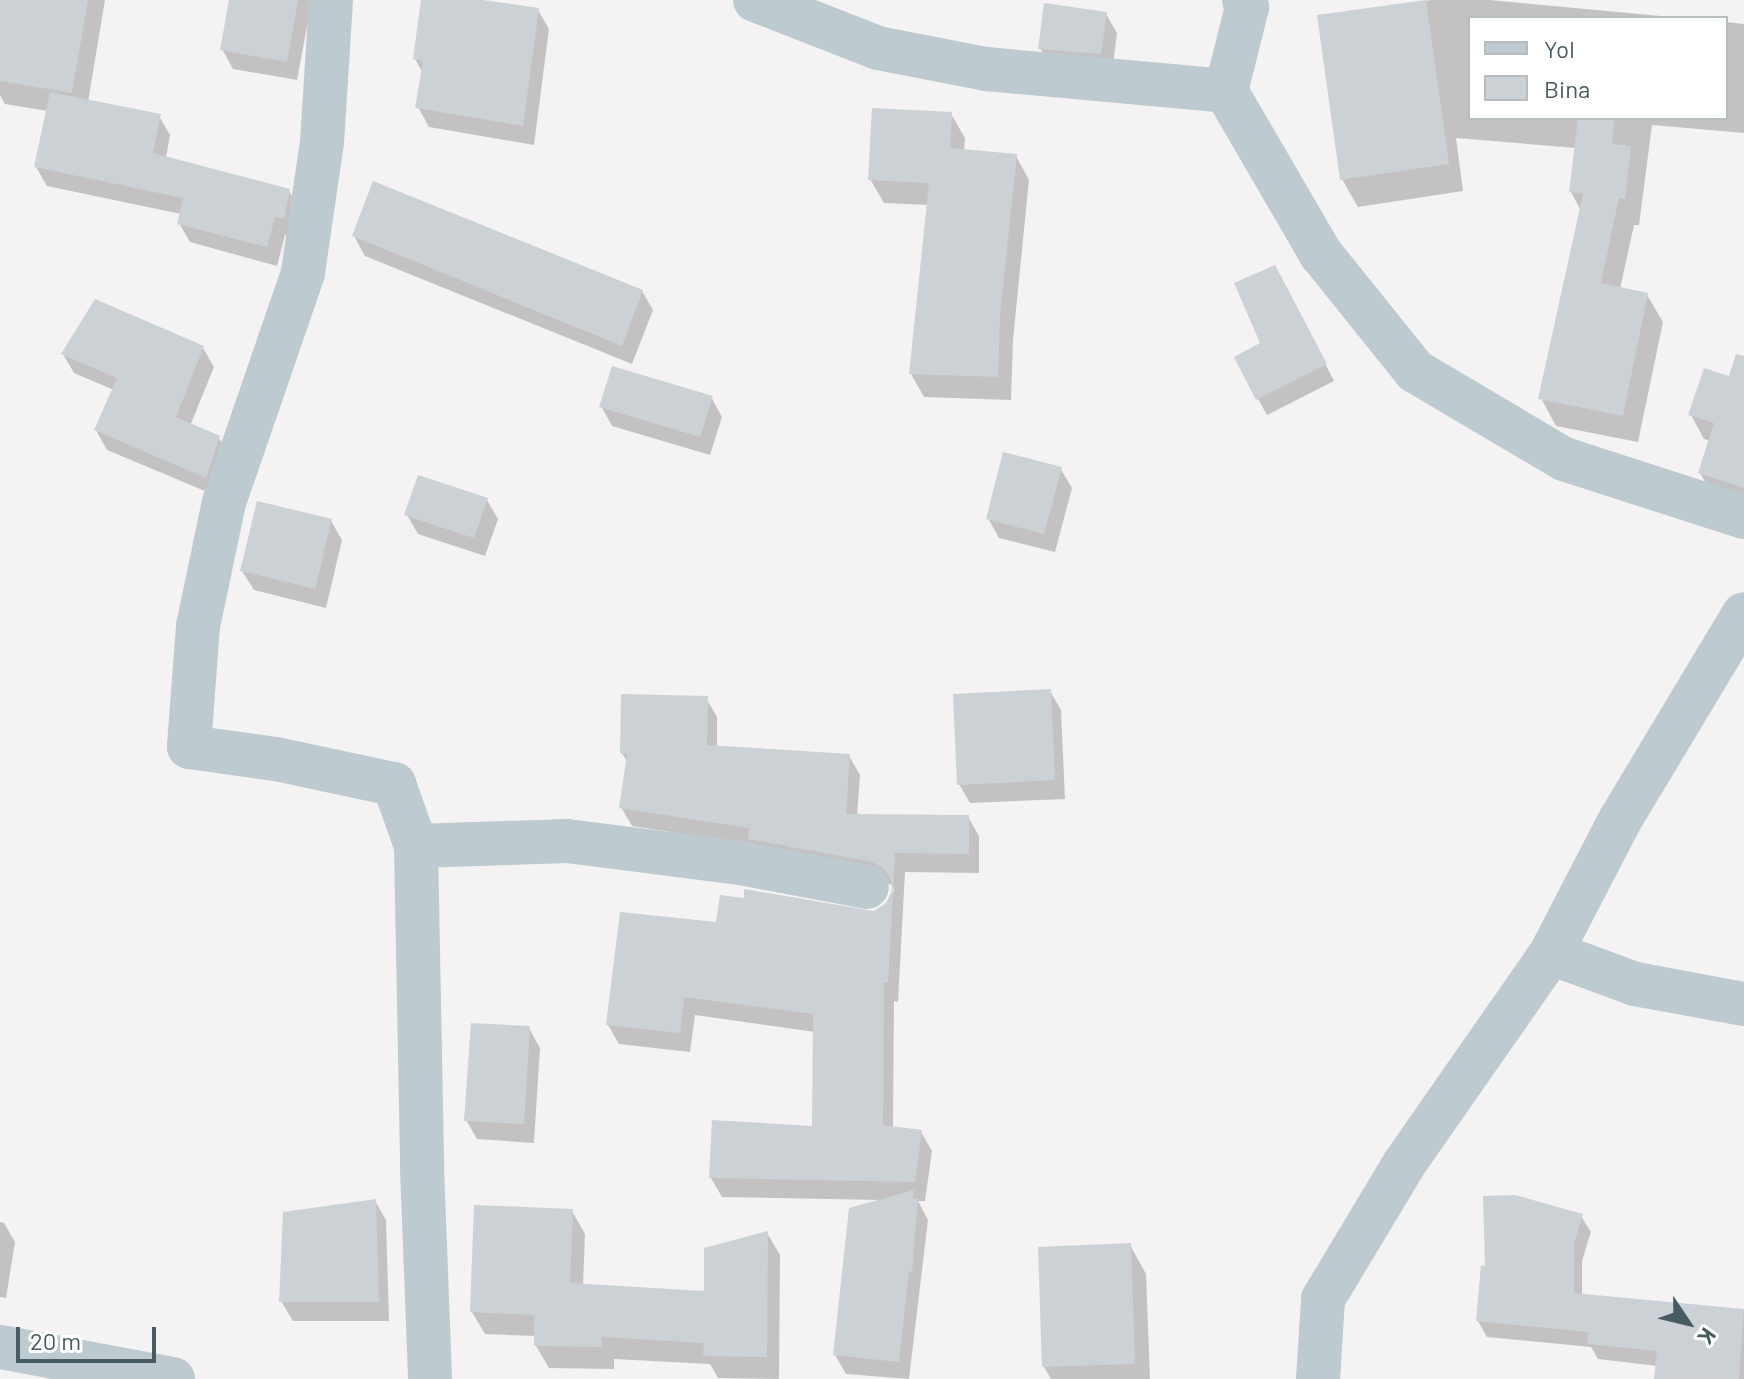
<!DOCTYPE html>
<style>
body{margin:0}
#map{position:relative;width:1744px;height:1379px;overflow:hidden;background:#f5f2f3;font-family:Barlow,sans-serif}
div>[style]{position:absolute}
.shadow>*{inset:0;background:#0003}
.building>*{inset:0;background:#ccd1d5}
.minor>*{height:44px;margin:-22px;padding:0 22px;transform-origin:22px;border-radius:22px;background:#bdcacf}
span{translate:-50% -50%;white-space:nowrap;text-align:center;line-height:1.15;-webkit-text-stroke:7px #fff;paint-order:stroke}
.legend{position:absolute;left:1468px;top:16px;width:260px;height:104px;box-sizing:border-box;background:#fff;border:2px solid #b6bdc0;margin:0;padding:10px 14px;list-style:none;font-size:24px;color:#485a62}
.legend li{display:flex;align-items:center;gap:16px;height:40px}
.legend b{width:40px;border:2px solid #b6bdc0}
.north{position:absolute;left:1648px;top:1283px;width:80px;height:80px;-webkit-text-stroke:6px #fff;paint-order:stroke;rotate:125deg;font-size:22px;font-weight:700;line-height:32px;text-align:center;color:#485a62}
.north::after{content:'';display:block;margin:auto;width:28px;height:36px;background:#485a62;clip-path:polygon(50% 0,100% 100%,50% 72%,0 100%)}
.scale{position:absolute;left:16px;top:1327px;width:140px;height:36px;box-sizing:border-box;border:4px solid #485a62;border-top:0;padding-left:10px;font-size:24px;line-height:28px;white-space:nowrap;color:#485a62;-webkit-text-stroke:6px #fff;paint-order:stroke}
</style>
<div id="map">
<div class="shadow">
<div style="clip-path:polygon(0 0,105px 0,88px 102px,159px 116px,170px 135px,166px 158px,289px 191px,300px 210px,295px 237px,285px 235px,277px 266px,190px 242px,179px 223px,181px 214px,47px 186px,36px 167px,48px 111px,5px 104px,0 95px)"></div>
<div style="clip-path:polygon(231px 0,312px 0,297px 80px,233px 69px,222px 49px)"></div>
<div style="clip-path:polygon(423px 0,469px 0,538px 10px,549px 29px,534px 145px,429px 127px,418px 107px,423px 73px,415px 59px)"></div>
<div style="clip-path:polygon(1431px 0,1490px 0,1682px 18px,1470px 18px,1470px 118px,1726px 118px,1726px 22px,1744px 24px,1744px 133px,1652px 125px,1639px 225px,1634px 225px,1620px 289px,1647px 295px,1663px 322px,1638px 442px,1556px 426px,1541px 398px,1581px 211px,1571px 192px,1576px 148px,1456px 138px,1463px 191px,1358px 207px,1342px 179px,1319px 16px)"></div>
<div style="clip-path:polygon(1106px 14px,1117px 33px,1112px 73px,1051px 67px,1040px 48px)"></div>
<div style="clip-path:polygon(951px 114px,965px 138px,964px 151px,1016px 156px,1029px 180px,1013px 340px,1011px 400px,924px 397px,911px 374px,929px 205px,884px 203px,870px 179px)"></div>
<div style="clip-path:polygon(354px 236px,642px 291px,653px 310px,632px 364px,365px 256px)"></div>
<div style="clip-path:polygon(1284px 283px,1334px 381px,1267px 415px,1258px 399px,1263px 344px)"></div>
<div style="clip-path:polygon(203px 348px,214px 367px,190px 426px,219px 438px,230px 457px,217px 496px,107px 450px,96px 430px,114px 390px,74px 373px,63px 354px)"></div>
<div style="clip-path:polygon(1744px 373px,1744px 506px,1714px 497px,1700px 473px,1710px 441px,1704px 439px,1691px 415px,1741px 382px)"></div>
<div style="clip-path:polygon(711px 397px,722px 417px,710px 455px,612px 426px,601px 406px)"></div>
<div style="clip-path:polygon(1060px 468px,1072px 488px,1055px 552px,999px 538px,988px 518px)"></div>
<div style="clip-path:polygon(487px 500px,498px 519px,485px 556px,418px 534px,407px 515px)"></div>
<div style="clip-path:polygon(331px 521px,342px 540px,326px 608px,254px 590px,242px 571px)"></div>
<div style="clip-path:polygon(1050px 691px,1061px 710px,1065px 799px,970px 803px,959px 784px)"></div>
<div style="clip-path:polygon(706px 698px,717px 717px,717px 748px,849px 756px,860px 775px,857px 816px,968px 817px,979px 836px,979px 873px,905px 872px,898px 1002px,894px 1001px,893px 1128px,921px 1132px,932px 1151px,925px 1201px,918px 1201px,928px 1220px,909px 1379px,846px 1374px,835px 1355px,881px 1200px,722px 1197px,711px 1178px,814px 1128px,815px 1032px,695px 1015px,690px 1052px,619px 1044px,608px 1025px,718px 925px,875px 913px,888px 904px,894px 891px,893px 886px,884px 881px,754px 845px,632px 826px,621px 807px,628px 763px,622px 753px)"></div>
<div style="clip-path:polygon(529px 1028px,540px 1048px,534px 1143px,477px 1139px,466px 1120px)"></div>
<div style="clip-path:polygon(375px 1201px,386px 1220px,389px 1321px,293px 1321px,281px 1301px)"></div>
<div style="clip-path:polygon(572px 1211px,585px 1234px,583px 1285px,706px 1293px,767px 1233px,780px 1255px,779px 1379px,718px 1378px,710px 1364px,614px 1359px,614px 1369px,549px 1368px,536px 1346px,536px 1336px,485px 1334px,472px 1312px)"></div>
<div style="clip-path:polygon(1581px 1216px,1591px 1232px,1582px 1261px,1582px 1296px,1744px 1311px,1744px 1379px,1656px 1379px,1658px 1366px,1598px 1359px,1591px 1347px,1487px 1337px,1478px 1321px)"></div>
<div style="clip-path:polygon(0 1222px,4px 1223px,15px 1242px,6px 1298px,0 1297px)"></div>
<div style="clip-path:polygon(1130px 1245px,1146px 1274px,1150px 1379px,1051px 1379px,1044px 1367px)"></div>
</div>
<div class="building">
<div style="clip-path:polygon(0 0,88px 0,72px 93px,0 81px)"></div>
<div style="clip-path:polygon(229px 0,298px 0,287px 62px,220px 50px)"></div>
<div style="clip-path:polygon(421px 0,483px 0,539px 8px,523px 126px,415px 108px,423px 61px,413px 59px)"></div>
<div style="clip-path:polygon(1426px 0,1449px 164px,1340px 180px,1317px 15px)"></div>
<div style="clip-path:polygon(1044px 3px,1107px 12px,1101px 54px,1038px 49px)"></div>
<div style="clip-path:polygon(50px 92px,161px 114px,153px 153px,290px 189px,284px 219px,275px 217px,267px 247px,177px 224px,183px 198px,34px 167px)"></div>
<div style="clip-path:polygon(872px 108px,952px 112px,950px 148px,1017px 154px,1000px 315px,998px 377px,909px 374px,929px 183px,868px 180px)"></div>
<div style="clip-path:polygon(1578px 118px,1614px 118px,1612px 144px,1631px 146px,1625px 199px,1619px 198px,1601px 283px,1648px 293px,1623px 416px,1538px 399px,1583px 194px,1569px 192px)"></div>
<div style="clip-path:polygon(373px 181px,643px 290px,622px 346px,352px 236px)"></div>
<div style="clip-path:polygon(1275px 265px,1327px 364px,1256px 400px,1234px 357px,1260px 343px,1234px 283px)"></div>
<div style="clip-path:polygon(95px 299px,204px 346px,176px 417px,220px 436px,206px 478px,94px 430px,117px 378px,61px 354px)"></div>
<div style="clip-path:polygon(1736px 354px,1744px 356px,1744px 488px,1698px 473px,1714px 423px,1688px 415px,1704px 368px,1729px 376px)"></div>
<div style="clip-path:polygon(612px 366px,713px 396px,700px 437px,599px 407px)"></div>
<div style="clip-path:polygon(1003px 452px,1062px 467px,1044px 534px,986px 519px)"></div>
<div style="clip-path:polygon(418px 475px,488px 498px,474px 538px,404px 515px)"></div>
<div style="clip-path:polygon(257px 501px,332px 519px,315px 589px,240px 571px)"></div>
<div style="clip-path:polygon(1051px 689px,1055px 780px,957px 785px,953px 694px)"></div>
<div style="clip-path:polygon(621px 694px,708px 696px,707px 745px,850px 754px,846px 814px,969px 815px,969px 854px,895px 853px,888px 983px,884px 983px,883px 1125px,922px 1130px,915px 1182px,709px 1178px,712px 1120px,812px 1126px,813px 1014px,684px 997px,680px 1033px,606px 1025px,620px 912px,716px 922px,720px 895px,744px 898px,744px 889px,874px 911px,886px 903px,892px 891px,891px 880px,884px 869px,872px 862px,748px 839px,749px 828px,619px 808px,627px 754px,620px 753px)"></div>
<div style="clip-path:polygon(471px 1023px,530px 1026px,524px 1124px,464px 1121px)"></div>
<div style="clip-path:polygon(914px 1190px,913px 1199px,918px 1199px,912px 1272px,909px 1271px,899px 1362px,833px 1355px,849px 1208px)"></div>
<div style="clip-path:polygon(1515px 1195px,1583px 1214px,1574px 1244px,1574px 1293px,1744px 1309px,1739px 1379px,1654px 1379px,1657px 1351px,1587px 1344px,1588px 1332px,1476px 1321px,1481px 1265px,1485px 1266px,1483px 1196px)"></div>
<div style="clip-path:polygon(376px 1199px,379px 1302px,279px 1302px,283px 1212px)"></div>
<div style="clip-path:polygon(474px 1205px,573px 1209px,570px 1283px,704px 1291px,704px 1248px,768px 1231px,767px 1357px,703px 1356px,704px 1343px,602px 1337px,602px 1347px,534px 1346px,534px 1315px,470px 1312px)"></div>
<div style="clip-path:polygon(1131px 1243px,1135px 1364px,1042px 1367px,1038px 1247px)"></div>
</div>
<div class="minor">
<div style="left:331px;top:0;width:142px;rotate:93.6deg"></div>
<div style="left:322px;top:142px;width:132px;rotate:98.3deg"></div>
<div style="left:303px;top:273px;width:242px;rotate:109deg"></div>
<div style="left:224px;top:502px;width:127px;rotate:101.8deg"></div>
<div style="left:198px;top:626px;width:121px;rotate:94.3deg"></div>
<div style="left:189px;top:747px;width:88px;rotate:7.9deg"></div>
<div style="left:276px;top:759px;width:121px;rotate:12deg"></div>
<div style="left:394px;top:784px;width:66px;rotate:70.5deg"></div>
<div style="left:416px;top:846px;width:322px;rotate:88.9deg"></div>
<div style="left:422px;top:1168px;width:211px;rotate:87.8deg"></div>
<div style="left:755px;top:0;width:132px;rotate:21.3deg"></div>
<div style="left:878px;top:48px;width:110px;rotate:11deg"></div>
<div style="left:986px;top:69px;width:241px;rotate:5.2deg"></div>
<div style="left:1244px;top:0;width:8px;rotate:67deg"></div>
<div style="left:1247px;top:7px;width:87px;rotate:104deg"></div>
<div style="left:1226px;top:91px;width:189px;rotate:59.8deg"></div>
<div style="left:1321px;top:254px;width:150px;rotate:51.2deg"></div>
<div style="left:1415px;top:371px;width:173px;rotate:30.6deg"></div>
<div style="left:1564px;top:459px;width:189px;rotate:17.9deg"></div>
<div style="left:416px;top:846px;width:151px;rotate:-1.9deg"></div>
<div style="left:567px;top:841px;width:174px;rotate:7.2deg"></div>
<div style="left:740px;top:863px;width:129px;rotate:10.7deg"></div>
<div style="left:1551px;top:953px;width:90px;rotate:20.3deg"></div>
<div style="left:1635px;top:984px;width:111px;rotate:10.4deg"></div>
<div style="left:0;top:1347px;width:176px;rotate:10.5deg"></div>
<div style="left:1318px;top:1379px;width:80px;rotate:-86.4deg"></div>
<div style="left:1323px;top:1299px;width:157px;rotate:-59deg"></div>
<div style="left:1404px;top:1164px;width:257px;rotate:-55.1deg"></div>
<div style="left:1551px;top:953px;width:150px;rotate:-62.6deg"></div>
<div style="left:1620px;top:820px;width:240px;rotate:-59deg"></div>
</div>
<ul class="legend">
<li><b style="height:10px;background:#bdcacf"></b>Yol</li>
<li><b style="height:22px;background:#ccd1d5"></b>Bina</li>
</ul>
<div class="north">K</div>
<div class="scale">20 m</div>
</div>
